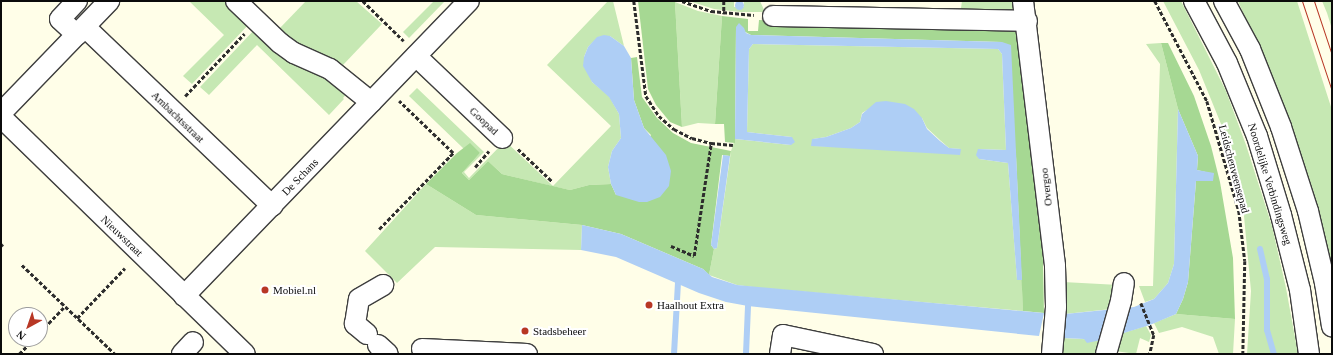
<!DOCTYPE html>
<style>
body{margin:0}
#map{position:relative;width:1333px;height:355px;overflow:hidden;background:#fffee8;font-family:Georgia,serif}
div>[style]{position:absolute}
.green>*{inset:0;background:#c6e8b3}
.forest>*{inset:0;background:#a6d893}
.water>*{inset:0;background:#aecef5}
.round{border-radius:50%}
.stream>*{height:6px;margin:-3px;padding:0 3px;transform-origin:3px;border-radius:3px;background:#aecef5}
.path>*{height:2.5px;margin-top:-1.25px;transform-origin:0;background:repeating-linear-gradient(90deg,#2d2d2d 0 4px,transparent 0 6px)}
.roads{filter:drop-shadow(1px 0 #3e3e3e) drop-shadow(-1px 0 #3e3e3e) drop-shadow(0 1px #3e3e3e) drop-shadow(0 -1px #3e3e3e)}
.minor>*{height:20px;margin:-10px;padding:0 10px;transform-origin:10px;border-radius:10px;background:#fff}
.tram>*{height:1px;margin:-0.5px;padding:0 0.5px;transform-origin:0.5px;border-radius:0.5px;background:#b83725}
.dots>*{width:11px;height:11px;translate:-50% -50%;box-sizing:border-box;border:2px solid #fff;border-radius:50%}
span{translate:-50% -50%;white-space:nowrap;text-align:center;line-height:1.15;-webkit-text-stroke:4px #fff;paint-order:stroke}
.street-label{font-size:11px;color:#0b0b0b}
.poi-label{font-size:11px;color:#0b0b0b}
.left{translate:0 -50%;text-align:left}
.frame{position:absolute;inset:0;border:2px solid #0b0b0b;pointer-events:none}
.north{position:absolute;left:8px;top:307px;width:40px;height:40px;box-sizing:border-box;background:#fff;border:1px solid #9d9d9d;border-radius:50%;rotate:220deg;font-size:11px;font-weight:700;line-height:16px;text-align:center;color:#0b0b0b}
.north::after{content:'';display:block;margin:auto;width:14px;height:18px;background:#b83725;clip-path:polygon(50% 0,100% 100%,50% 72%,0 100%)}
</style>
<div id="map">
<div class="green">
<div style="clip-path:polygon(189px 1px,229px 1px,251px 22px,192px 84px,183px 76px,224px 35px)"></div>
<div style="clip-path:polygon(306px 1px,356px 1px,382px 24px,343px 65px,302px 47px,279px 29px)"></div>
<div style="clip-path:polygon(434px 1px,445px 1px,409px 38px,403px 32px)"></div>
<div style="clip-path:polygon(608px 1px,613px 1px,624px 46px,610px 36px,598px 37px,588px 47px,584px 57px,592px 82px,609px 96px,619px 114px,621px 138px,612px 151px,608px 167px,611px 184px,589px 185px,570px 190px,552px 186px,502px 174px,488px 161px,469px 180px,462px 173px,480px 153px,464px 149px,409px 96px,417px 88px,484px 152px,464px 172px,469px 178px,505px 141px,553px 186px,611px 126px,547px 65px)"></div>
<div style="clip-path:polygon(689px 1px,734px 1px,734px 7px,744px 7px,744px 1px,760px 1px,765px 12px,740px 12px,714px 9px)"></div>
<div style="clip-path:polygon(962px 1px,1015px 1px,1016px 18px,960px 15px)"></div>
<div style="clip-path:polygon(1163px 1px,1181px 1px,1226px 91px,1246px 145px,1272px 226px,1286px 288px,1298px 354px,1247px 354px,1251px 291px,1244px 216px,1221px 124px,1199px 70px)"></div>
<div style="clip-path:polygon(1238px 1px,1297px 1px,1332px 110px,1332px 268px,1313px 190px,1287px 114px)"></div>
<div style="clip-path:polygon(1322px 1px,1332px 1px,1332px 29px,1327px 13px)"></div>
<div style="clip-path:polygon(675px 2px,698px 11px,722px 16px,715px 124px,698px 123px,682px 127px)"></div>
<div style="clip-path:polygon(256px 28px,349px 91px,343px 98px,344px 99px,329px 115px,257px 45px,209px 95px,200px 87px)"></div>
<div style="clip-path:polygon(1161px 43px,1178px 109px,1174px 264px,1168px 283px,1154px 299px,1145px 302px,1139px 286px,1153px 286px,1160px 64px,1146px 44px)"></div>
<div style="clip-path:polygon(evenodd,753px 44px,998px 49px,1002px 54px,1006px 150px,978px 149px,979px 159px,1008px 163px,1017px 279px,1022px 280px,1023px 311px,761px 288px,737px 285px,709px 275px,714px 249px,717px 248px,731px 151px,735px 139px,791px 145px,792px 137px,747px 132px,749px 49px,753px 44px,867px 110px,922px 118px,927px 128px,941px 141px,949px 148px,961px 149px,812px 146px,813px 139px,826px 137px,851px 128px,860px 122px,862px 113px,867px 110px)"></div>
<div style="clip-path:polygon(426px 184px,476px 215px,582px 225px,581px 250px,435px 247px,397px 283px,365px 251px)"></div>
<div style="clip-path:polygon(1063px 282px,1119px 285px,1111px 309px,1065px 314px)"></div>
<div style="clip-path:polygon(1176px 314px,1235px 319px,1233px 354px,1219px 354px,1213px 337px,1182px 327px,1159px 333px,1154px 323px)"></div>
<div style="clip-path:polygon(1146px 326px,1151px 335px,1149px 342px,1140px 338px,1136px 354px,1115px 351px,1120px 334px)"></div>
<div style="clip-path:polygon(1062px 338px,1101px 340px,1097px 354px,1060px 354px)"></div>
</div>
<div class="forest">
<div style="clip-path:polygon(638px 1px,675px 2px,682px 127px,670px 122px,656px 105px,648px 89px)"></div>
<div style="clip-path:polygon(722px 16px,748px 19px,748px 31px,758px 31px,759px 20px,1011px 30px,1019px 34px,1042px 213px,1044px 313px,1023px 311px,1016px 156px,1002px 42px,751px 35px,736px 27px,735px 143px,725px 142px,724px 124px,715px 124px)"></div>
<div style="clip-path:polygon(1161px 43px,1168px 43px,1194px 96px,1211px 146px,1220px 182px,1233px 258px,1235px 319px,1176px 314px,1183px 299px,1188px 282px,1196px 181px,1214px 174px,1197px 170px,1198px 156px,1178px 109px)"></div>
<div style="clip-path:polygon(637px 57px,642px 97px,657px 118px,673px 133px,691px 143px,731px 151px,730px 156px,722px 155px,711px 245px,714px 249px,709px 275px,703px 269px,621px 234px,582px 225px,476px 215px,426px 184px,457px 153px,470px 143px,480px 153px,462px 173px,469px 180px,488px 161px,502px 174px,570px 190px,589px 185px,611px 184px,616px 195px,651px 135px,644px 128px,634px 100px,631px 58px)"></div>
</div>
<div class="water">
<div class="round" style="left:734.5px;top:0.5px;width:9px;height:9px"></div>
<div style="clip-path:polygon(739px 23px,744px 28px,746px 33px,751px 35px,1002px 42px,1011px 45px,1022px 280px,1017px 280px,1008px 163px,979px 159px,976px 155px,978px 149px,1006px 150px,1002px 54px,998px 49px,753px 44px,749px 49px,747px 132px,792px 137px,795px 142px,791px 145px,735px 139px,736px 27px)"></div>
<div style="clip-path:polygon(604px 35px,610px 36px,624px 46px,631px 58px,634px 100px,644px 128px,666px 155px,671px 171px,669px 186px,660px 197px,647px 202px,639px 202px,616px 195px,611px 184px,608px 167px,612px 151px,621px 138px,619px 114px,609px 97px,592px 82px,583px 66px,584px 57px,588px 47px,597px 37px)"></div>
<div style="clip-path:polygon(886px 101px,905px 104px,914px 109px,922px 118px,927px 129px,940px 141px,949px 148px,961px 149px,960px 155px,811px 146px,812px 139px,826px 137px,851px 128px,860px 122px,862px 114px,876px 102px)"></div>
<div style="clip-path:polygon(1178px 109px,1198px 156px,1197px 170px,1214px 173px,1213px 181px,1196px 181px,1188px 282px,1183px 299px,1176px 314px,1150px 325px,1101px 340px,1087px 343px,1084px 339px,1062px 338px,1065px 314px,1134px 307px,1154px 299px,1168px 283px,1174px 264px)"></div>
<div style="clip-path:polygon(723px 155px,730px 156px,717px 248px,714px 249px,711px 245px)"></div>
<div style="clip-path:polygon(582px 225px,621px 234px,703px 269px,712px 277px,737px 285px,1044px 313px,1039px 336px,748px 306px,726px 302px,699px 293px,616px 257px,581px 250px)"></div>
</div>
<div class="stream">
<div style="left:1260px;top:249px;width:31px;rotate:77deg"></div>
<div style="left:1267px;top:279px;width:51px;rotate:90deg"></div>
<div style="left:1267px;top:330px;width:25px;rotate:74deg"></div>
<div style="left:674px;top:354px;width:71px;rotate:-86.8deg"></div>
<div style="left:746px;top:354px;width:48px;rotate:-87.6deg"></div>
</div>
<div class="path">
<div style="left:363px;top:1px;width:57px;rotate:44.3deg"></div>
<div style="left:634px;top:1px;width:96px;rotate:82.8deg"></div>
<div style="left:646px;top:96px;width:24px;rotate:57deg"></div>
<div style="left:659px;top:116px;width:20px;rotate:41deg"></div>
<div style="left:674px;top:129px;width:20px;rotate:27deg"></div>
<div style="left:692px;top:138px;width:20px;rotate:15deg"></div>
<div style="left:711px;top:143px;width:22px;rotate:5deg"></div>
<div style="left:682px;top:1px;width:31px;rotate:19deg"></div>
<div style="left:711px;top:11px;width:43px;rotate:5.3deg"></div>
<div style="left:724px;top:1px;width:13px;rotate:90deg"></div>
<div style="left:1155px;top:1px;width:113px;rotate:62.5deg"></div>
<div style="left:1207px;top:101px;width:115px;rotate:73.8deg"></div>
<div style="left:1239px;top:211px;width:50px;rotate:83.2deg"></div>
<div style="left:1245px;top:261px;width:93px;rotate:91.2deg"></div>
<div style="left:185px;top:96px;width:86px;rotate:-46.4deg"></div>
<div style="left:518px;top:149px;width:48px;rotate:43.3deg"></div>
<div style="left:475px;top:167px;width:21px;rotate:-49deg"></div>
<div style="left:379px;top:229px;width:106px;rotate:-45.8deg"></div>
<div style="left:453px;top:153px;width:75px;rotate:-136.1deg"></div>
<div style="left:1px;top:244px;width:3px;rotate:45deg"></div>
<div style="left:671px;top:246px;width:25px;rotate:23deg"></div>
<div style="left:694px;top:256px;width:114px;rotate:-81.4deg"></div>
<div style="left:22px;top:265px;width:129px;rotate:43.7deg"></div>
<div style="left:1141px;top:303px;width:35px;rotate:68deg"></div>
<div style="left:1154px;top:335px;width:19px;rotate:102deg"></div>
<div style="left:77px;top:318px;width:69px;rotate:-46.2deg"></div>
<div style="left:40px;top:332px;width:36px;rotate:-46deg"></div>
<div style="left:19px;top:354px;width:21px;rotate:-45deg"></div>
</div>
<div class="roads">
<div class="minor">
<div style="left:236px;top:1px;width:61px;rotate:43.7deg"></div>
<div style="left:280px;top:43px;width:17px;rotate:36deg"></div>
<div style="left:294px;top:53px;width:39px;rotate:24deg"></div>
<div style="left:330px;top:69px;width:53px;rotate:38.8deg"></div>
<div style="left:1023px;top:1px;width:267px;rotate:83.1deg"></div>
<div style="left:1055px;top:266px;width:41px;rotate:88.6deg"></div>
<div style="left:1056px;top:307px;width:47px;rotate:94.9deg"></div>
<div style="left:1194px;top:1px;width:70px;rotate:62deg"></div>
<div style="left:1227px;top:63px;width:79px;rotate:67.7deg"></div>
<div style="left:1257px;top:136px;width:83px;rotate:73.1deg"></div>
<div style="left:1281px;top:215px;width:77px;rotate:75.8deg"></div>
<div style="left:1300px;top:290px;width:65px;rotate:82deg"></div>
<div style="left:1224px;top:1px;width:55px;rotate:61.6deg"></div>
<div style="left:1250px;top:49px;width:84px;rotate:68.3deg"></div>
<div style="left:1281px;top:127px;width:88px;rotate:72.2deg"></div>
<div style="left:1308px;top:211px;width:74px;rotate:76.7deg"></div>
<div style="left:1325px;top:283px;width:44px;rotate:80.8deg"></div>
<div style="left:773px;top:16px;width:254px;rotate:1.1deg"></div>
<div style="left:85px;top:27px;width:259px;rotate:43.7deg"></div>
<div style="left:77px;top:35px;width:23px;rotate:-137deg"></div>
<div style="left:60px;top:19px;width:25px;rotate:-47deg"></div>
<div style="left:416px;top:56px;width:119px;rotate:43.6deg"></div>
<div style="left:1px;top:113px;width:156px;rotate:-46deg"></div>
<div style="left:1px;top:117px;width:340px;rotate:44.2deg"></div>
<div style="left:184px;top:296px;width:410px;rotate:-46deg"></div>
<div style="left:367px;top:334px;width:16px;rotate:-140deg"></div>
<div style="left:355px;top:324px;width:25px;rotate:-81deg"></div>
<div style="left:359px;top:299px;width:28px;rotate:-30deg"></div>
<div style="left:378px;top:345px;width:13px;rotate:42deg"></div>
<div style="left:422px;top:349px;width:105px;rotate:2.7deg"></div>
<div style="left:182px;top:354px;width:16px;rotate:-47deg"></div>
<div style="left:780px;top:354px;width:19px;rotate:-81deg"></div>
<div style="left:783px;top:335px;width:92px;rotate:11.9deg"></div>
<div style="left:1106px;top:354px;width:55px;rotate:-74.2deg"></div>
<div style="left:1121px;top:301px;width:18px;rotate:-81deg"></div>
</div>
</div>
<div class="tram">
<div style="left:1302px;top:1px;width:95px;rotate:71.6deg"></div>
<div style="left:1314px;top:1px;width:57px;rotate:71.6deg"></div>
</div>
<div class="dots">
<div style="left:265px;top:290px;background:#b83725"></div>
<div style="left:649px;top:305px;background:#b83725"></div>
<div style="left:525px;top:331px;background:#b83725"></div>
</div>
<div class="street-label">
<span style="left:178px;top:117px;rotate:44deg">Ambachtsstraat</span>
<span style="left:484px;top:121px;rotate:43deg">Goopad</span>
<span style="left:1234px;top:169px;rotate:75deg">Leidschenveensepad</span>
<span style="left:300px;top:177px;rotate:-46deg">De Schans</span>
<span style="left:1270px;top:184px;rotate:73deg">Noordelijke Verbindingsweg</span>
<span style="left:1046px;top:187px;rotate:-97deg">Overgoo</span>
<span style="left:122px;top:236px;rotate:44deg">Nieuwstraat</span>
</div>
<div class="poi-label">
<span class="left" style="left:273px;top:290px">Mobiel.nl</span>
<span class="left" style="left:657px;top:305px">Haalhout Extra</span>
<span class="left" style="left:533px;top:331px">Stadsbeheer</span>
</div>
<div class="frame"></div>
<div class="north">N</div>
</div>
